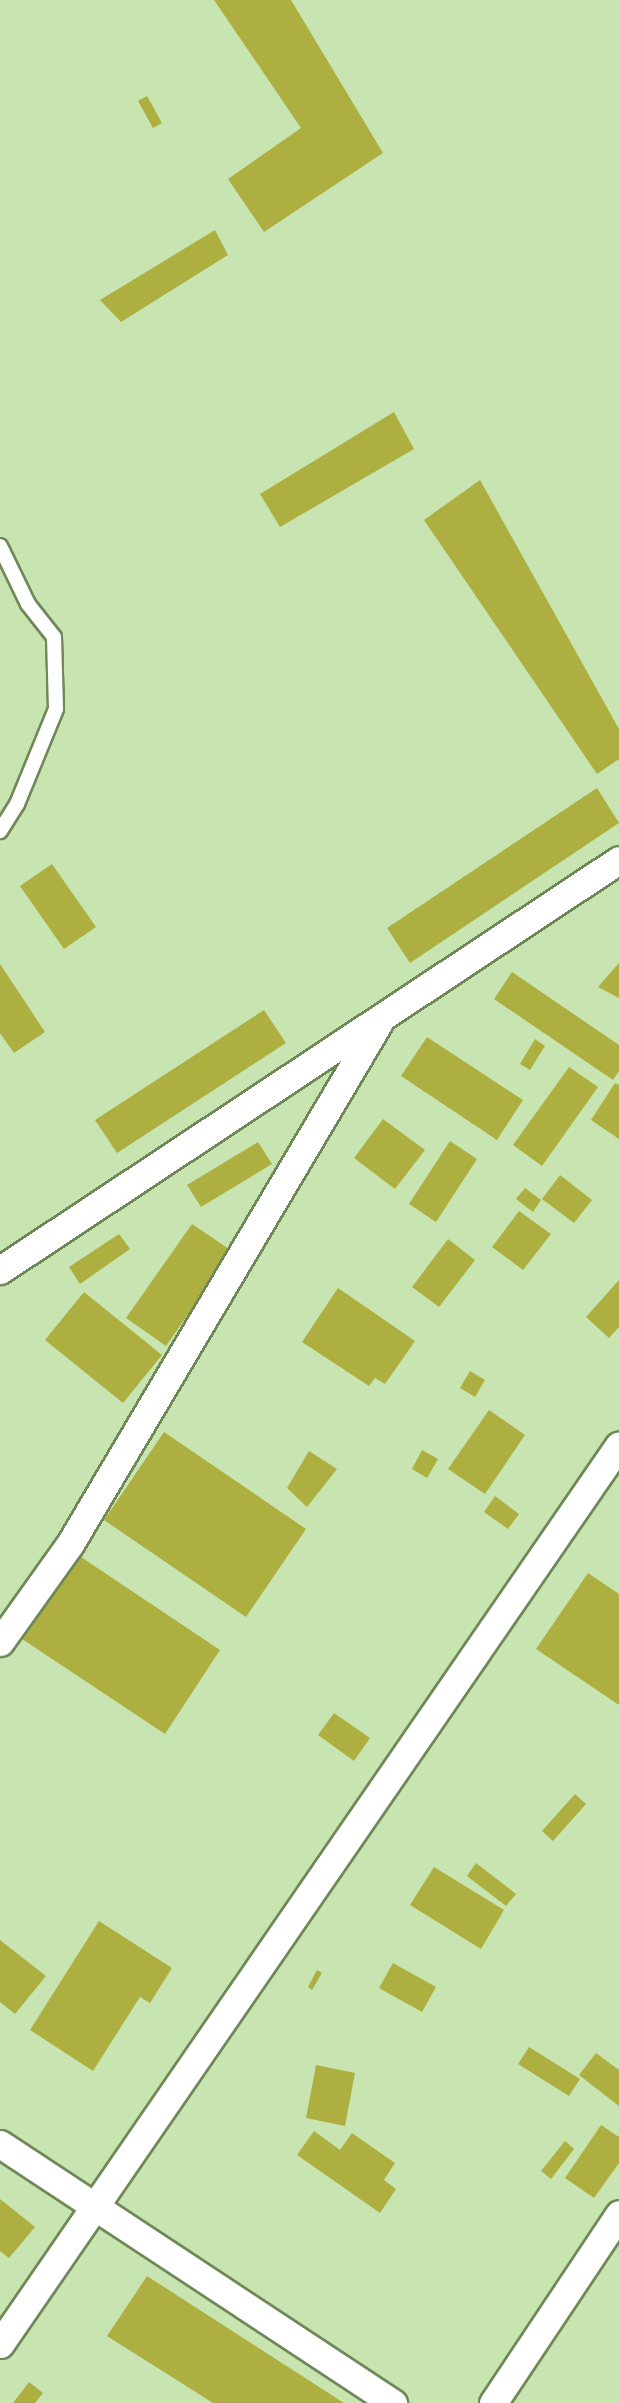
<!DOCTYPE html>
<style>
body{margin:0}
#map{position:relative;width:619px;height:2403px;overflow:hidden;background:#c8e4b0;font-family:Lato,sans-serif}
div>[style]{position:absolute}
.building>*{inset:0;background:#adb041}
.roads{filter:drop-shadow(2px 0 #6f8858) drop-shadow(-2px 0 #6f8858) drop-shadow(0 2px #6f8858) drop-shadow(0 -2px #6f8858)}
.service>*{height:14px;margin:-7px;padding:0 7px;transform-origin:7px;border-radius:7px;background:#fff}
.minor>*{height:27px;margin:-13.5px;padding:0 13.5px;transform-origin:13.5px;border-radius:13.5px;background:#fff}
span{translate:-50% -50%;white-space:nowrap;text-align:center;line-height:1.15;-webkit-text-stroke:4.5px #f3ffea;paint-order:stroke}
</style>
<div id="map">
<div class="building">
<div style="clip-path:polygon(214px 0,291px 0,383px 153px,264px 232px,228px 179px,301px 128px)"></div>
<div style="clip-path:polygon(147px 96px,162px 123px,153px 128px,138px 101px)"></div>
<div style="clip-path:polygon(215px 230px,228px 255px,121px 322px,100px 300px)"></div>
<div style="clip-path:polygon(394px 412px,414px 449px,280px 527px,260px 494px)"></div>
<div style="clip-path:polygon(480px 480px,619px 729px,619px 759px,597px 774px,424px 520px)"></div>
<div style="clip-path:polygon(597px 788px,619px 823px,410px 963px,387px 928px)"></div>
<div style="clip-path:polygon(52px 864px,96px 927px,64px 949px,20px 886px)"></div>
<div style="clip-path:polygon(619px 963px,619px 998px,598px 987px)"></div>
<div style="clip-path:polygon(0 964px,45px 1032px,14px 1053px,0 1033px)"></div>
<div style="clip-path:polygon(512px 972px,619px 1045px,619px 1071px,613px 1080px,494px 999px)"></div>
<div style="clip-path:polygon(264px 1010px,286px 1043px,117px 1153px,95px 1120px)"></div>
<div style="clip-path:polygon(427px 1037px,523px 1100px,497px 1140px,401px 1076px)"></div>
<div style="clip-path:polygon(535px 1039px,545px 1046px,530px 1070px,520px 1064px)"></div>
<div style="clip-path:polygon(569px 1067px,598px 1087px,542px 1166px,513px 1145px)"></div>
<div style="clip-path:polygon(615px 1083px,619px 1085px,619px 1139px,591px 1120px)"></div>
<div style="clip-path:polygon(383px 1119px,425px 1150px,395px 1189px,354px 1158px)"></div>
<div style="clip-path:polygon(450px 1141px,477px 1159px,436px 1222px,409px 1204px)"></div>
<div style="clip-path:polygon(258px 1142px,272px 1164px,201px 1207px,187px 1185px)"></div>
<div style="clip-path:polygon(560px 1175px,592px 1200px,574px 1223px,542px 1199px)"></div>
<div style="clip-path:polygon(525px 1188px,541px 1200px,533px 1212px,516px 1199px)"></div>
<div style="clip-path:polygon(519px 1211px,551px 1234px,523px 1270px,492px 1247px)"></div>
<div style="clip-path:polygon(192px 1224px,232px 1251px,166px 1346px,126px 1318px)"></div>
<div style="clip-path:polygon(119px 1234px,130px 1249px,80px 1284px,69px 1267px)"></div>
<div style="clip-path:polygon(448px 1239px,475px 1260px,439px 1307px,412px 1287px)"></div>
<div style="clip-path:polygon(619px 1280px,619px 1327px,609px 1338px,586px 1317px)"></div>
<div style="clip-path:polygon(338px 1288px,415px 1341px,385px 1384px,375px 1378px,369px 1386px,302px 1342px)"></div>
<div style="clip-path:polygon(84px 1292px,162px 1355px,123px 1403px,45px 1340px)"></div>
<div style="clip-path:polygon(470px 1371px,485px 1380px,475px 1397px,460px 1388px)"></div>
<div style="clip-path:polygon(489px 1410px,525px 1435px,485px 1494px,448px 1469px)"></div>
<div style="clip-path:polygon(164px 1432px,306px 1529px,246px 1617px,104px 1520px)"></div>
<div style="clip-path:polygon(422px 1450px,438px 1459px,427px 1478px,412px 1469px)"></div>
<div style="clip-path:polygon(309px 1451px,337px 1469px,307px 1507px,287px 1488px)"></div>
<div style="clip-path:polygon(495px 1496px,519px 1514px,508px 1529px,484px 1512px)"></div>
<div style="clip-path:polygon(75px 1553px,220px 1650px,165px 1734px,19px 1637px)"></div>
<div style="clip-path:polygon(588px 1573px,619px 1594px,619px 1705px,536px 1649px)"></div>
<div style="clip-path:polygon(334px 1713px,370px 1738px,354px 1761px,318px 1735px)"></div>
<div style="clip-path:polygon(575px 1794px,586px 1804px,553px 1841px,542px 1831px)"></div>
<div style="clip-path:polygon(476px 1863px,516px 1894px,506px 1906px,467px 1876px)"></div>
<div style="clip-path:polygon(434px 1867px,504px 1910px,481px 1949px,410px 1905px)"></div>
<div style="clip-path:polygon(99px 1921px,172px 1968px,150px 2003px,140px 1997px,93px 2071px,30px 2030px)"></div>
<div style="clip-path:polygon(0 1940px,46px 1976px,15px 2014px,0 2002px)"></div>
<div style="clip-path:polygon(393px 1963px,436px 1987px,422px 2012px,379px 1988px)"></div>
<div style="clip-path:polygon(317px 1970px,322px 1973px,312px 1990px,308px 1987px)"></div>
<div style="clip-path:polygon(529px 2047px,580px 2079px,569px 2096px,518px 2064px)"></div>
<div style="clip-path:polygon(596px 2053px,619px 2070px,619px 2106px,579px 2075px)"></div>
<div style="clip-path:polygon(316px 2065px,355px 2073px,345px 2126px,306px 2118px)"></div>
<div style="clip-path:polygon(601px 2125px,619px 2137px,619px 2163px,594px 2198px,565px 2178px)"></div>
<div style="clip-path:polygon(314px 2131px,340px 2150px,352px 2133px,395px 2163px,384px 2180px,396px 2189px,380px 2213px,297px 2155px)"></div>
<div style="clip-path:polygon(565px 2141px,574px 2149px,551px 2179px,541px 2171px)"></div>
<div style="clip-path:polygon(0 2199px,35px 2227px,9px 2258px,0 2251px)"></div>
<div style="clip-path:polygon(147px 2276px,344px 2403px,213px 2403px,107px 2336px)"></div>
<div style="clip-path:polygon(29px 2382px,43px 2393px,35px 2403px,13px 2403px)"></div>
</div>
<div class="roads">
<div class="service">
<div style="left:0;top:546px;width:64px;rotate:64.2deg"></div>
<div style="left:28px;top:604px;width:42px;rotate:51.8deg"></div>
<div style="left:54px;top:637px;width:72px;rotate:88.4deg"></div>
<div style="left:56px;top:709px;width:103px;rotate:112.3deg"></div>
<div style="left:17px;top:804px;width:32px;rotate:122deg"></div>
</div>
<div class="minor">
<div style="left:0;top:1270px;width:742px;rotate:-33.52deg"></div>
<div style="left:0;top:1642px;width:120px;rotate:-54.5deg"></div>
<div style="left:70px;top:1544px;width:604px;rotate:-59.36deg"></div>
<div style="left:0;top:2144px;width:471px;rotate:33.4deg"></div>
<div style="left:0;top:2344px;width:1091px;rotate:-55.45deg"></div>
<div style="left:493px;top:2403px;width:227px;rotate:-56.3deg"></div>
</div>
</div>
</div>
